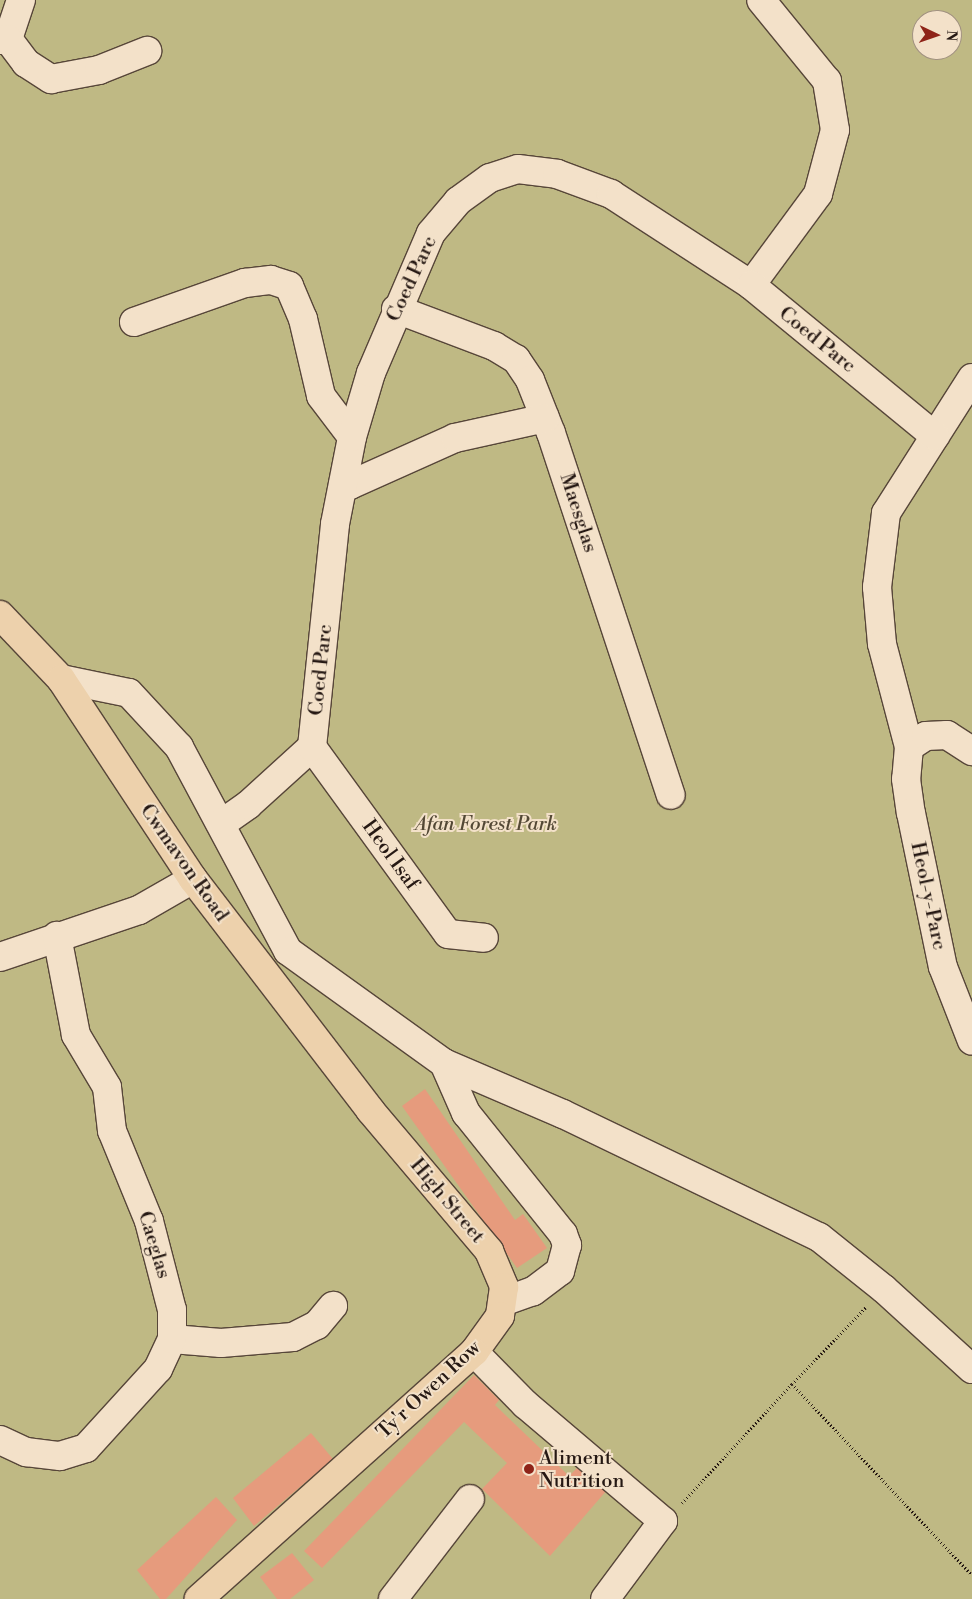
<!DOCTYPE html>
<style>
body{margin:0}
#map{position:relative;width:972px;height:1599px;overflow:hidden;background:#edd1ac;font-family:"Libre Bodoni",serif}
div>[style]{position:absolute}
.green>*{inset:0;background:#bfb984}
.building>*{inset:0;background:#e69b7d}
.path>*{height:3px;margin-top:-1.5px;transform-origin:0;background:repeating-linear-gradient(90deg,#251813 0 1px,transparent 0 3.5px)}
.roads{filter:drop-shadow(1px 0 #574639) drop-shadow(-1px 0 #574639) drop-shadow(0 1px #574639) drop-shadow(0 -1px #574639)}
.minor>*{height:28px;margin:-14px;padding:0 14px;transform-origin:14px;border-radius:14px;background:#f3e1c9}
.major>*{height:28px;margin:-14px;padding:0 14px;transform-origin:14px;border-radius:14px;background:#edd1ac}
.dots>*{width:14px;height:14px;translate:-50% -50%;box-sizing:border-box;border:2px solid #f3e1c9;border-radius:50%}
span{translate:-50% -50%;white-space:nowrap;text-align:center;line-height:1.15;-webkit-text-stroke:4px #f3e1c9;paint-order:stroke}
.street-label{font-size:20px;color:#251813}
.park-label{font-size:20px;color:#534835;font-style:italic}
.poi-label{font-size:20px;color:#251813}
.left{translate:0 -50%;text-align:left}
.north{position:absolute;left:912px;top:10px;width:50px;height:50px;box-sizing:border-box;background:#f3e1c9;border:1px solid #a19180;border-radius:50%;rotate:93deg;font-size:14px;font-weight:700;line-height:20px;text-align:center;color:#251813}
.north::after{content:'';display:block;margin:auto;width:18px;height:22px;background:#8f2418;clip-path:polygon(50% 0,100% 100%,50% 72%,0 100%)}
</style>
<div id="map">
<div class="green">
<div style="clip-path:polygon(evenodd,0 0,972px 0,972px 1599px,0 1599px,0 0,922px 20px,952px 20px,952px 50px,922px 50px,922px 20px)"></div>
</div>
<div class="building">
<div style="clip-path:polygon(425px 1089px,515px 1220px,523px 1214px,547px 1248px,517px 1268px,402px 1106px)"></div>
<div style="clip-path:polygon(474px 1375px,499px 1400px,495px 1405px,569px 1476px,580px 1465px,607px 1490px,550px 1556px,482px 1489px,507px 1463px,464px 1422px,322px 1568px,304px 1551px)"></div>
<div style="clip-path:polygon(311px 1433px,333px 1459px,254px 1526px,233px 1498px)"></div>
<div style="clip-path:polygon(216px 1497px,237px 1520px,166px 1599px,160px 1599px,137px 1570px)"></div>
<div style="clip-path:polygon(292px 1553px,314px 1580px,290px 1599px,277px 1599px,260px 1577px)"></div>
</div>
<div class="path">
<div style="left:792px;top:1384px;width:107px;rotate:-46.1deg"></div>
<div style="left:682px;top:1503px;width:162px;rotate:-47.3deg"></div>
<div style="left:792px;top:1384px;width:262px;rotate:46.7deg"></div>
</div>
<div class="roads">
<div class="minor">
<div style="left:8px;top:39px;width:41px;rotate:-71.6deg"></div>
<div style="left:0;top:40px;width:8px;rotate:-7deg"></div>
<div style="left:8px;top:39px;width:30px;rotate:53deg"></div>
<div style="left:26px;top:63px;width:30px;rotate:33deg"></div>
<div style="left:51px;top:79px;width:49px;rotate:-10.6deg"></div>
<div style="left:99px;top:70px;width:52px;rotate:-21.6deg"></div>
<div style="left:751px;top:285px;width:113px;rotate:-53.6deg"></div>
<div style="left:818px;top:194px;width:66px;rotate:-75.1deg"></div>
<div style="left:835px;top:130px;width:50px;rotate:-99.3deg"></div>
<div style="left:827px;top:81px;width:104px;rotate:-129.2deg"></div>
<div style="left:396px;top:309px;width:105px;rotate:20.7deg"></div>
<div style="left:494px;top:346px;width:26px;rotate:31deg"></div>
<div style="left:516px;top:359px;width:25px;rotate:56deg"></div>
<div style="left:530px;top:380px;width:57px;rotate:68.4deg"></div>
<div style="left:551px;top:433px;width:381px;rotate:71.7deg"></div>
<div style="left:134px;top:322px;width:118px;rotate:-19.4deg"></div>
<div style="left:245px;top:283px;width:26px;rotate:-7deg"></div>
<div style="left:271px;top:280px;width:19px;rotate:18deg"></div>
<div style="left:289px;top:286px;width:36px;rotate:67deg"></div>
<div style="left:303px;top:319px;width:79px;rotate:76.8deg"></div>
<div style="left:321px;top:396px;width:51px;rotate:52.9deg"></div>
<div style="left:972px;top:378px;width:160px;rotate:122.5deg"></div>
<div style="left:886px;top:513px;width:75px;rotate:96.9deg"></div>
<div style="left:877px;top:587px;width:57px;rotate:85deg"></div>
<div style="left:882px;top:644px;width:106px;rotate:75.3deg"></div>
<div style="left:909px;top:747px;width:32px;rotate:95deg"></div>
<div style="left:906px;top:779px;width:34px;rotate:82deg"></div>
<div style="left:911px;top:813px;width:157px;rotate:78.3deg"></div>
<div style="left:943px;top:967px;width:79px;rotate:68.6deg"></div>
<div style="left:343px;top:485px;width:7px"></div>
<div style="left:350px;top:485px;width:115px;rotate:-24.1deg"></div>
<div style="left:455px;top:438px;width:92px;rotate:-12.5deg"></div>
<div style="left:61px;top:679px;width:69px;rotate:11.6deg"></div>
<div style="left:129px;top:693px;width:74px;rotate:47.2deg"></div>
<div style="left:179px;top:747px;width:231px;rotate:61.9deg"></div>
<div style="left:288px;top:951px;width:192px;rotate:35.7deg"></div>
<div style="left:444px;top:1063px;width:129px;rotate:23.2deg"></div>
<div style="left:563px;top:1114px;width:284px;rotate:25.7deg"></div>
<div style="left:819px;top:1237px;width:83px;rotate:38.7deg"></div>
<div style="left:884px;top:1289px;width:119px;rotate:42.3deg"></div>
<div style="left:312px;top:747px;width:231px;rotate:54deg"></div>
<div style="left:448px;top:934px;width:36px;rotate:6deg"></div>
<div style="left:909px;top:747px;width:20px;rotate:-33deg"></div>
<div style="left:926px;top:736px;width:21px;rotate:-3deg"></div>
<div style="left:947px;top:735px;width:30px;rotate:33deg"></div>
<div style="left:221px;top:824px;width:33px;rotate:-35deg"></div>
<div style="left:248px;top:805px;width:86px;rotate:-42.2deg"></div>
<div style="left:312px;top:747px;width:224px;rotate:-84.1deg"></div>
<div style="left:335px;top:524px;width:89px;rotate:-78.9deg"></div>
<div style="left:352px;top:437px;width:67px;rotate:-73.5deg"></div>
<div style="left:371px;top:373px;width:152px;rotate:-66.8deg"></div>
<div style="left:431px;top:233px;width:42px;rotate:-49.8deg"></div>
<div style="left:458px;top:201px;width:39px;rotate:-36deg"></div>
<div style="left:490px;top:178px;width:29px;rotate:-18deg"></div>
<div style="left:518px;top:169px;width:39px;rotate:7deg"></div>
<div style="left:557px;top:174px;width:58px;rotate:20.3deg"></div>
<div style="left:611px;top:194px;width:167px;rotate:33deg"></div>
<div style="left:751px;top:285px;width:238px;rotate:39.4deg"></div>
<div style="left:0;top:957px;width:147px;rotate:-18.7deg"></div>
<div style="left:139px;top:910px;width:62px;rotate:-29.9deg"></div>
<div style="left:444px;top:1063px;width:55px;rotate:66.3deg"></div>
<div style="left:466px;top:1113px;width:155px;rotate:51.3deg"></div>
<div style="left:563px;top:1234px;width:12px;rotate:70deg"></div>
<div style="left:567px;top:1245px;width:27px;rotate:105deg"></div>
<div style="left:560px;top:1271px;width:34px;rotate:143deg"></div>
<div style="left:533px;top:1291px;width:32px;rotate:160deg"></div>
<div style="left:172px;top:1339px;width:49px;rotate:4.7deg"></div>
<div style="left:221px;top:1343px;width:72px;rotate:-4.8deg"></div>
<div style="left:293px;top:1337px;width:27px;rotate:-27deg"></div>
<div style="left:317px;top:1325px;width:25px;rotate:-50deg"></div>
<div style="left:474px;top:1352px;width:73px;rotate:45.6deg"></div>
<div style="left:525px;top:1404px;width:181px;rotate:40.3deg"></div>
<div style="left:663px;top:1521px;width:97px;rotate:126.6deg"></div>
<div style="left:0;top:1440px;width:29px;rotate:25deg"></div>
<div style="left:26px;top:1452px;width:34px;rotate:7deg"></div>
<div style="left:60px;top:1456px;width:27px;rotate:-17deg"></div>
<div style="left:86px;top:1448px;width:107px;rotate:-47.7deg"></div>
<div style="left:158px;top:1369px;width:33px;rotate:-65deg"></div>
<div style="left:172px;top:1339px;width:29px;rotate:-90deg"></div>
<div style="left:172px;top:1310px;width:92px;rotate:-104.5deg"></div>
<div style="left:149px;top:1221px;width:97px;rotate:-112.3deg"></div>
<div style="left:112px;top:1131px;width:44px;rotate:-96.5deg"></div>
<div style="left:107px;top:1087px;width:61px;rotate:-120.8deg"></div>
<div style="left:76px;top:1035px;width:101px;rotate:-100.9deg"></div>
<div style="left:393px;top:1599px;width:126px;rotate:-52.4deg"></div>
</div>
<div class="major">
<div style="left:0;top:615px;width:88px;rotate:46.4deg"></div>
<div style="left:61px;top:679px;width:240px;rotate:56.6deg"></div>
<div style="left:193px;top:879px;width:291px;rotate:52.5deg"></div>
<div style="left:370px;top:1110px;width:185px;rotate:49.8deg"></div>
<div style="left:489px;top:1251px;width:39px;rotate:67deg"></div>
<div style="left:504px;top:1287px;width:29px;rotate:98deg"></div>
<div style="left:500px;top:1316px;width:44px;rotate:125.8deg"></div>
<div style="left:474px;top:1352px;width:370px;rotate:138.1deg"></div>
</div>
</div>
<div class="dots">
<div style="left:529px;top:1469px;background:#8f2418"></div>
</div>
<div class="street-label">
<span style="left:412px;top:279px;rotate:-65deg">Coed Parc</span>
<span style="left:817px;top:340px;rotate:39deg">Coed Parc</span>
<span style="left:578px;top:513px;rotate:72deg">Maesglas</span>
<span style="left:321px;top:670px;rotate:-84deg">Coed Parc</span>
<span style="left:390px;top:855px;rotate:54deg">Heol Isaf</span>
<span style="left:184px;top:863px;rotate:55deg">Cwmavon Road</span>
<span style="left:928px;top:896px;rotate:78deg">Heol-y-Parc</span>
<span style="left:447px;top:1201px;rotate:50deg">High Street</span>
<span style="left:154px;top:1245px;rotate:73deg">Caeglas</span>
<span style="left:429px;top:1390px;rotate:-43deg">Ty'r Owen Row</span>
</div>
<div class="park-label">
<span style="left:486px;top:824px">Afan Forest Park</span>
</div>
<div class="poi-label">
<span class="left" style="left:539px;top:1470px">Aliment<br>Nutrition</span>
</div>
<div class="north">N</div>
</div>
